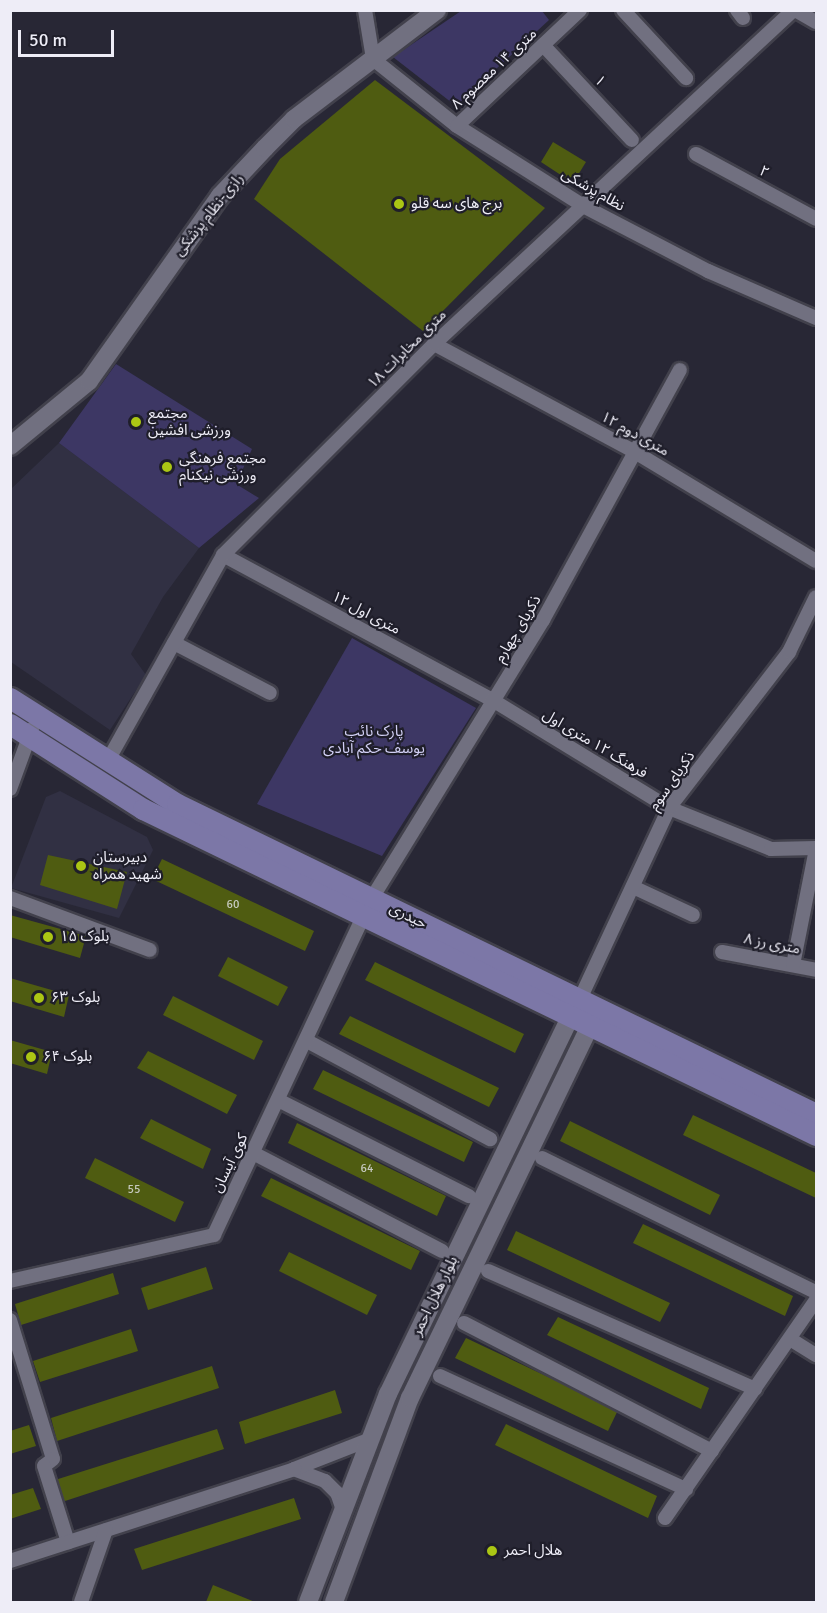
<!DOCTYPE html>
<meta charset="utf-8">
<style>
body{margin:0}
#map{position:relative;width:827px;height:1613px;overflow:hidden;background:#282735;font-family:Signika,"Noto Sans Arabic",sans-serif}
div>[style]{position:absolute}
.built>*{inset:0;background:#313043}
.green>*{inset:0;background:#3d3764}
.building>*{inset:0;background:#4f5c11}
.roads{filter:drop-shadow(2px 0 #42414c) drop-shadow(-2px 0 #42414c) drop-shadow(0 2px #42414c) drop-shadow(0 -2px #42414c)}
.street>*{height:14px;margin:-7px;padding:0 7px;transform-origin:7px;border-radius:7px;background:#717080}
.secondary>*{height:18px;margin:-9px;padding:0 9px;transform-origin:9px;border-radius:9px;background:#717080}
.primary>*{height:21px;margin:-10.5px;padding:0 10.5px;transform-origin:10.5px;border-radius:10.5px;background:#7c77a7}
.dots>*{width:16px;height:16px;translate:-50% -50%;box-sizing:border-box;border:3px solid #1f1e2a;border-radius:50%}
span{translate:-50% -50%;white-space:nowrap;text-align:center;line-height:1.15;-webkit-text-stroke:4.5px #1f1e2a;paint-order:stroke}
.number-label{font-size:12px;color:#c6c9be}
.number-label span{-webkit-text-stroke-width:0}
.street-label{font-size:15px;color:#eeedf7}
.poi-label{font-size:15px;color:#eeedf7}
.left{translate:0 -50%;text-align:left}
.park-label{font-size:15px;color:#d1cff4}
.frame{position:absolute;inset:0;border:12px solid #eeedf7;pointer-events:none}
.scale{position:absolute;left:18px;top:30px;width:96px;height:27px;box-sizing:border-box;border:3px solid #eeedf7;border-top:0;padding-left:8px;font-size:18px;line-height:21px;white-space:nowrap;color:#eeedf7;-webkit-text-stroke:4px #1f1e2a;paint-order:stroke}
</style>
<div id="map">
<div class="built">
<div style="clip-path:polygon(59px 443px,199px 548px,163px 597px,131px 654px,146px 675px,110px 730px,11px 662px,11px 489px)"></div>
<div style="clip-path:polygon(60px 791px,147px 837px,153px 850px,119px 918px,11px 888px,46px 797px)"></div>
</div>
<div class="green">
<div style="clip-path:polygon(461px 11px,542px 11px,549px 20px,456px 106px,393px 57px)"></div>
<div style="clip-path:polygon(116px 364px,252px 449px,236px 484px,259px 498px,199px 548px,59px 443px)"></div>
<div style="clip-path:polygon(352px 638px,476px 708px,382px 856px,257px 804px)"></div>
</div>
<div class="building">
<div style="clip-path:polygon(375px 80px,545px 208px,423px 331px,254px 199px,280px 159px)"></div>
<div style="clip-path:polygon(553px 142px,586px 162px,573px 183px,541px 162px)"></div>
<div style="clip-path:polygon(48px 855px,127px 872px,117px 909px,40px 885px)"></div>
<div style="clip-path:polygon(162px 859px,314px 931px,305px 951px,152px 879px)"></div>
<div style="clip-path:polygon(10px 915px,86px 936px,80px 958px,10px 937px)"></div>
<div style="clip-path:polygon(228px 957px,288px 987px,278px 1006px,218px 976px)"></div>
<div style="clip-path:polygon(375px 962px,524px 1034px,515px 1053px,365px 980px)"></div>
<div style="clip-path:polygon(10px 978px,69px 995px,64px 1017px,10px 1001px)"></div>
<div style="clip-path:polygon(173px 996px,263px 1041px,254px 1060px,163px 1015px)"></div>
<div style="clip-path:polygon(350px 1016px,499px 1088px,489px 1107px,339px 1034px)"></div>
<div style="clip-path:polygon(10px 1040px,52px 1052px,47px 1074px,10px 1063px)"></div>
<div style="clip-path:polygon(148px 1051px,237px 1095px,227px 1114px,137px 1068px)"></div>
<div style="clip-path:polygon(323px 1070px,473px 1142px,464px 1162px,313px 1089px)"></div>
<div style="clip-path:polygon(693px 1115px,816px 1173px,816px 1198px,683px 1135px)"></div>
<div style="clip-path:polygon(151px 1119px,211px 1149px,203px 1169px,140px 1138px)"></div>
<div style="clip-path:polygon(570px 1121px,720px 1195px,710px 1215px,560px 1141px)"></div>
<div style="clip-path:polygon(297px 1123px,446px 1196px,437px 1216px,288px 1143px)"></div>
<div style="clip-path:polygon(95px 1158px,184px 1202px,175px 1222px,85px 1178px)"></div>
<div style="clip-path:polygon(271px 1178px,420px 1251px,411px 1270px,261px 1196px)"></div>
<div style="clip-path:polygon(643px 1224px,793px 1296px,785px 1316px,633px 1243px)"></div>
<div style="clip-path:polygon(516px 1231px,670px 1303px,660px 1322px,507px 1250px)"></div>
<div style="clip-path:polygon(289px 1252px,377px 1295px,367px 1315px,279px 1271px)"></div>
<div style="clip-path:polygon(206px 1267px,213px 1289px,148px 1310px,141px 1288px)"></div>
<div style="clip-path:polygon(113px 1273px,119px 1294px,21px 1325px,15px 1304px)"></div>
<div style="clip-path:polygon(558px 1317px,709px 1388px,701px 1409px,547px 1335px)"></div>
<div style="clip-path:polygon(131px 1329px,138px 1351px,40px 1382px,33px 1361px)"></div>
<div style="clip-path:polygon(466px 1338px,618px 1410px,608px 1431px,455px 1358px)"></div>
<div style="clip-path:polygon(212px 1366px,219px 1388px,57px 1441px,51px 1418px)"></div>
<div style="clip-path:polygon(335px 1390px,342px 1413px,245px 1444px,239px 1422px)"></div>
<div style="clip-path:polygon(506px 1424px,657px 1496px,648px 1518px,495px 1445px)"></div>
<div style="clip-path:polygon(29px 1425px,36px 1446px,10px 1454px,10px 1431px)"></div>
<div style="clip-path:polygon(217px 1429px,224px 1449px,62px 1502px,55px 1480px)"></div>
<div style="clip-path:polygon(33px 1488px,41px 1509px,10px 1519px,10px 1495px)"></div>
<div style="clip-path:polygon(294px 1498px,301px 1519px,142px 1570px,134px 1549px)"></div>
<div style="clip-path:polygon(213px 1585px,255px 1602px,206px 1602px)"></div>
</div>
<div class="roads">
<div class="street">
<div style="left:365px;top:10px;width:50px;rotate:80.7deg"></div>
<div style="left:373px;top:59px;width:107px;rotate:38.6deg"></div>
<div style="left:457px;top:126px;width:151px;rotate:32.3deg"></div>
<div style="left:585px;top:207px;width:139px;rotate:27.5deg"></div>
<div style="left:708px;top:271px;width:118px;rotate:23.5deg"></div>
<div style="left:623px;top:10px;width:93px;rotate:47.2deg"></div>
<div style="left:737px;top:10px;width:10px;rotate:53deg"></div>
<div style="left:795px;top:10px;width:24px;rotate:30deg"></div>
<div style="left:543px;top:45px;width:130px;rotate:46.9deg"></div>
<div style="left:457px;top:126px;width:169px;rotate:-43.3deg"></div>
<div style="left:696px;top:154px;width:136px;rotate:28.4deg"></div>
<div style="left:434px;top:344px;width:228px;rotate:28.2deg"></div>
<div style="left:635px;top:452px;width:211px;rotate:31.1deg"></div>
<div style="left:223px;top:555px;width:308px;rotate:28.3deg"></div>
<div style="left:494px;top:701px;width:205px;rotate:31.4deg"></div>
<div style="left:669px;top:808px;width:110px;rotate:21.9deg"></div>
<div style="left:771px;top:849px;width:45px;rotate:-1.3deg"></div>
<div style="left:174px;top:643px;width:108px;rotate:27.5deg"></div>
<div style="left:107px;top:762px;width:237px;rotate:-60.7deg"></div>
<div style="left:223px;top:555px;width:298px;rotate:-45deg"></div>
<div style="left:434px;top:344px;width:491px;rotate:-42.9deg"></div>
<div style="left:10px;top:789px;width:64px;rotate:-69.9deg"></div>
<div style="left:633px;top:887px;width:66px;rotate:25deg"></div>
<div style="left:10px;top:898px;width:149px;rotate:20.4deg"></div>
<div style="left:722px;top:952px;width:96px;rotate:10.8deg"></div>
<div style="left:793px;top:965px;width:118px;rotate:-78.8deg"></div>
<div style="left:580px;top:999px;width:211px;rotate:-65deg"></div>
<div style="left:669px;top:808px;width:197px;rotate:-52.4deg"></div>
<div style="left:789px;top:652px;width:61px;rotate:-63.9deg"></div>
<div style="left:307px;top:1041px;width:208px;rotate:28.2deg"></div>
<div style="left:278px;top:1100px;width:214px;rotate:26.7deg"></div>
<div style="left:253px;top:1153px;width:213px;rotate:27.4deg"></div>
<div style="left:542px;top:1158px;width:305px;rotate:26.1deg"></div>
<div style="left:488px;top:1271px;width:292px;rotate:23.8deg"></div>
<div style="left:10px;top:1281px;width:209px;rotate:-12.7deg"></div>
<div style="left:214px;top:1235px;width:372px;rotate:-64.9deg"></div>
<div style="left:372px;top:898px;width:326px;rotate:-58.4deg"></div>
<div style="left:543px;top:620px;width:285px;rotate:-61.3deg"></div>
<div style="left:10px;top:1320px;width:145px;rotate:72.8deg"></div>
<div style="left:53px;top:1459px;width:11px;rotate:142deg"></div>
<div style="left:44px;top:1466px;width:80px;rotate:72.5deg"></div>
<div style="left:464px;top:1323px;width:279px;rotate:27.3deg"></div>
<div style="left:790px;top:1339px;width:31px;rotate:32deg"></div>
<div style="left:440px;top:1376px;width:271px;rotate:24.7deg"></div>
<div style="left:343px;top:1510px;width:18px;rotate:-109deg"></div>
<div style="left:337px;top:1493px;width:17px;rotate:-135deg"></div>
<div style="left:325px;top:1481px;width:33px;rotate:-159deg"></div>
<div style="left:294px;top:1469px;width:83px;rotate:-21.3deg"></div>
<div style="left:665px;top:1518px;width:265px;rotate:-55.3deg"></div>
<div style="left:10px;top:1561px;width:299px;rotate:-17.9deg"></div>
<div style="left:81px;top:1602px;width:76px;rotate:-70.9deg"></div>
</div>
<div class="secondary">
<div style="left:10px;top:446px;width:102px;rotate:-39.4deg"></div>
<div style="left:89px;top:381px;width:227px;rotate:-54.7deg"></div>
<div style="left:220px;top:196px;width:66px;rotate:-46.8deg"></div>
<div style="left:265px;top:148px;width:41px;rotate:-45deg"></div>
<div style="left:294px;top:119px;width:180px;rotate:-37.3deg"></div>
<div style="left:308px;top:1602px;width:223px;rotate:-69deg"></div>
<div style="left:388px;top:1394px;width:432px;rotate:-64.2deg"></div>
<div style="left:334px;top:1602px;width:218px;rotate:-69.6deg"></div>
<div style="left:410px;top:1398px;width:428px;rotate:-64.2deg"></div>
</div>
<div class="primary">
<div style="left:10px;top:698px;width:198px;rotate:32.4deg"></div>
<div style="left:177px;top:804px;width:710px;rotate:25.88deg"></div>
<div style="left:10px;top:724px;width:158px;rotate:32.6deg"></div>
<div style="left:143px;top:809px;width:748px;rotate:25.85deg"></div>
</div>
</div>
<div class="dots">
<div style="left:399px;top:204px;background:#abc614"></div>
<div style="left:136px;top:422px;background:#abc614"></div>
<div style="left:167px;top:467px;background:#abc614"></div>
<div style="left:81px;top:866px;background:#abc614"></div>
<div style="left:48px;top:937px;background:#abc614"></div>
<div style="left:39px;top:998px;background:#abc614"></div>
<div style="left:31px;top:1057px;background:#abc614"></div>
<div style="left:492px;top:1551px;background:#abc614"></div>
</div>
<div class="number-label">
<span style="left:233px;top:905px">60</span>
<span style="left:367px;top:1169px">64</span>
<span style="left:134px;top:1190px">55</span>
</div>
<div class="street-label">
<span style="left:494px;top:69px;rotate:-43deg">۸ متری ۱۴ معصوم</span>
<span style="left:600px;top:81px;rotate:47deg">۱</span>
<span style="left:764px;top:172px;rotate:28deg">۲</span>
<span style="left:593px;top:190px;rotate:30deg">نظام پزشکی</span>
<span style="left:209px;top:215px;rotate:-51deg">رازی-نظام پزشکی</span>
<span style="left:407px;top:349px;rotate:-45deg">۱۸ متری مخابرات</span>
<span style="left:635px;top:434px;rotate:29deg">۱۲ متری دوم</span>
<span style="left:366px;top:613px;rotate:28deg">۱۲ متری اول</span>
<span style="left:518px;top:629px;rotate:-59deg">ذکریای چهارم</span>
<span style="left:595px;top:744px;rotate:31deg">فرهنگ ۱۲ متری اول</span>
<span style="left:672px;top:781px;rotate:-55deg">ذکریای سوم</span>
<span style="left:408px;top:916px;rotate:26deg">حیدری</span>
<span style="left:772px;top:944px;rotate:11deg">۸ متری رز</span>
<span style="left:230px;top:1163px;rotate:-64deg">کوی آیسان</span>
<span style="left:435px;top:1296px;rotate:-64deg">بلوار هلال احمر</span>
</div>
<div class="poi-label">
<span class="left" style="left:411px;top:204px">برج های سه قلو</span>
<span class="left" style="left:148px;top:422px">مجتمع<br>ورزشی افشین</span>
<span class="left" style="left:179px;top:467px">مجتمع فرهنگی<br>ورزشی نیکنام</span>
<span class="left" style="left:93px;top:866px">دبیرستان<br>شهید همراه</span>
<span class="left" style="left:60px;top:937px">بلوک ۱۵</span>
<span class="left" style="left:51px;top:998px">بلوک ۶۳</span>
<span class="left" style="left:43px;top:1057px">بلوک ۶۴</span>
<span class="left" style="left:504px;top:1551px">هلال احمر</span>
</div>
<div class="park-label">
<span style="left:374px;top:740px">پارک نائب<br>یوسف حکم آبادی</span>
</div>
<div class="frame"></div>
<div class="scale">50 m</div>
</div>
